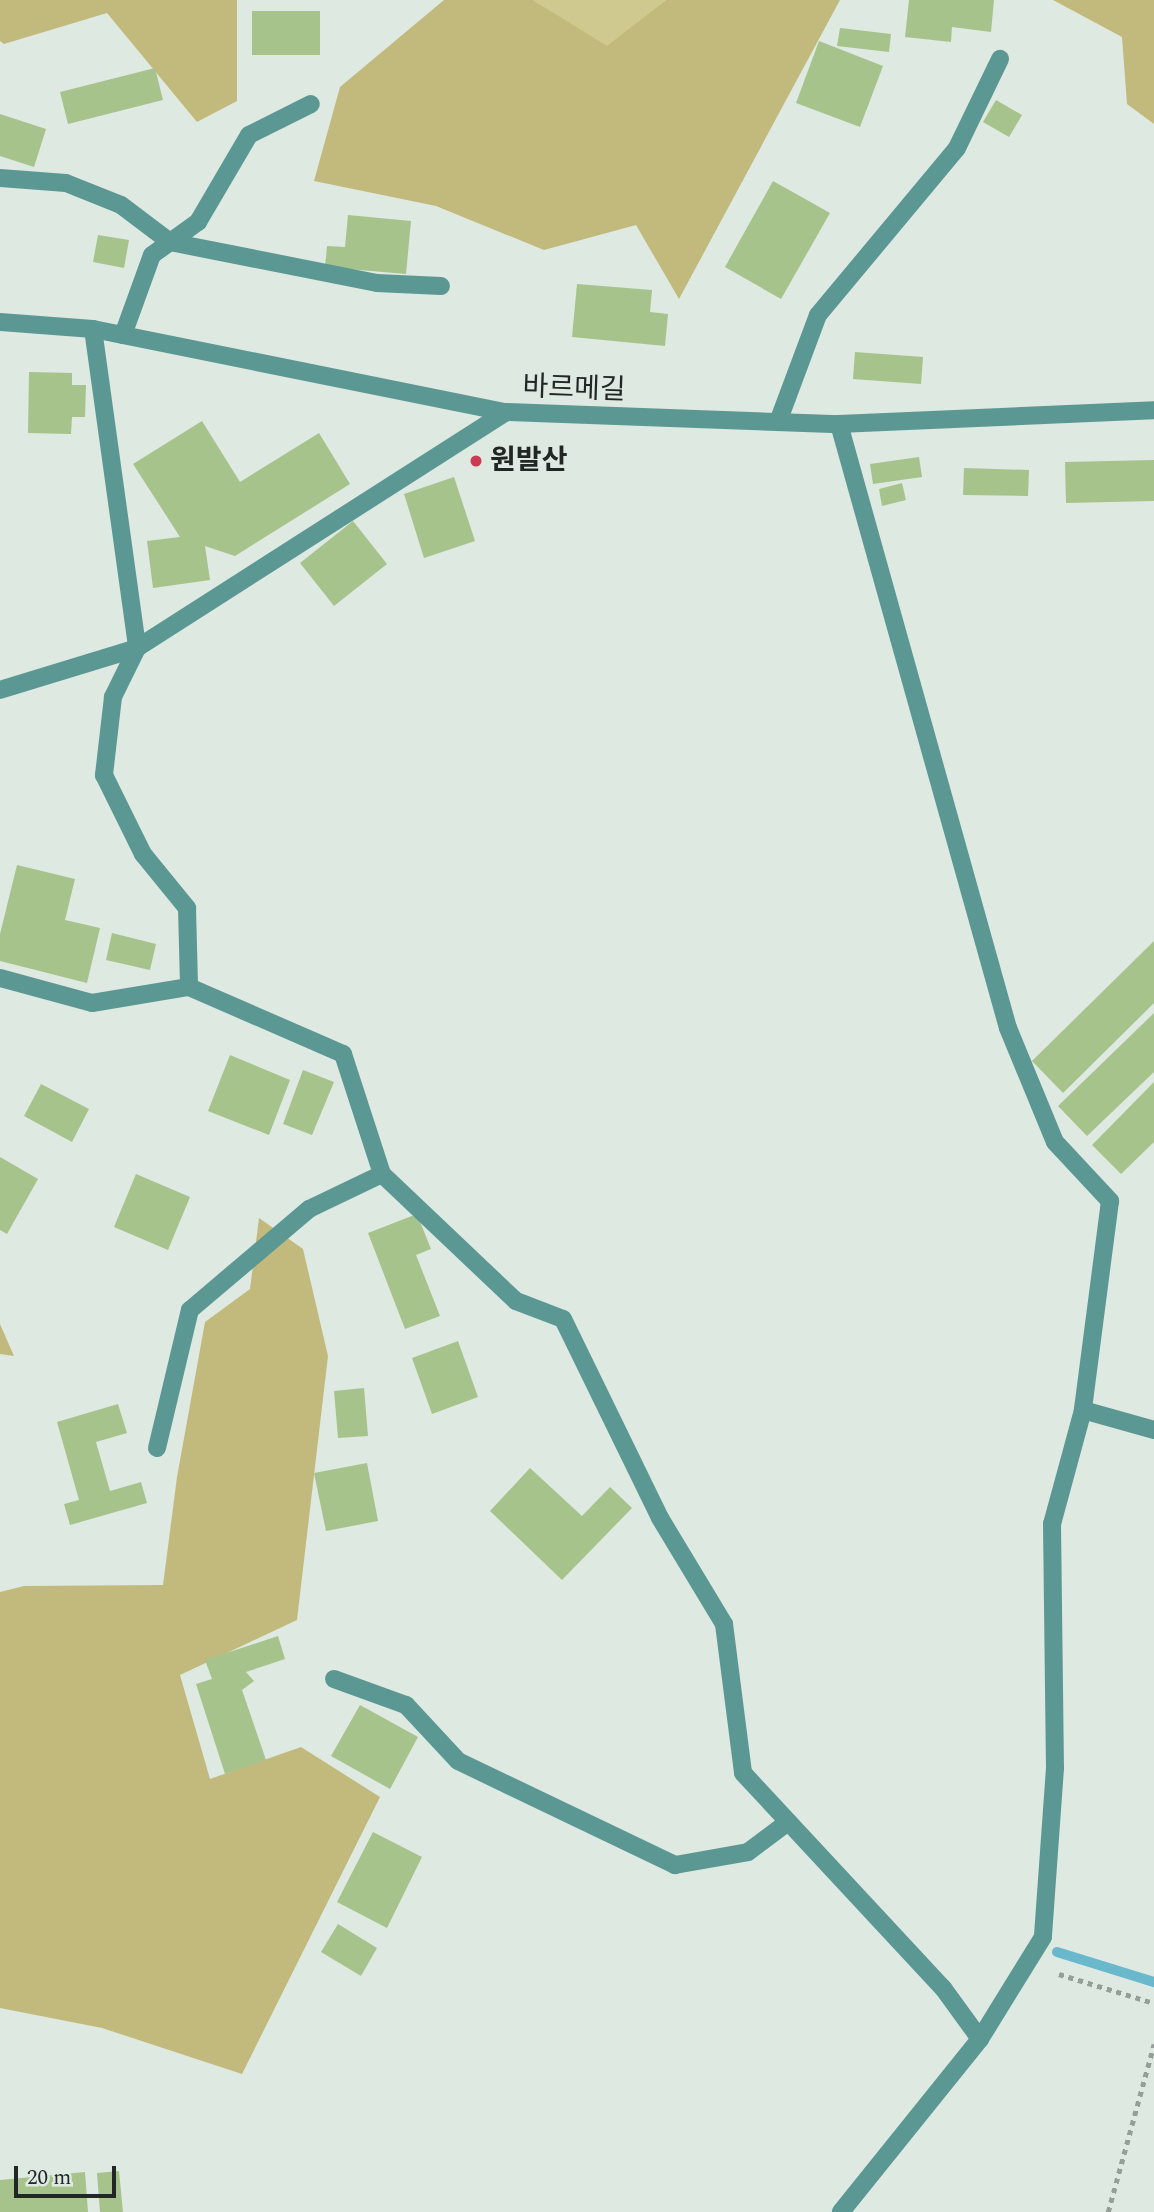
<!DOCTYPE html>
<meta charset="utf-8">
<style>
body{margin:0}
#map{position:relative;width:1154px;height:2212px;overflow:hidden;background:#dee9e2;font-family:Spectral,"Noto Sans KR",serif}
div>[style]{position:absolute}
.green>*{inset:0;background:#cfc98f}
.forest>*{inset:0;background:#c2ba7d}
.stream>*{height:10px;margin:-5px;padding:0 5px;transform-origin:5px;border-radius:5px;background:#6ab8cc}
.building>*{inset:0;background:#a6c38c}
.path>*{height:4.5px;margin-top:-2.25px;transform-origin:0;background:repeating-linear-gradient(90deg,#969e99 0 5px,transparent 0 10px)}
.minor>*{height:18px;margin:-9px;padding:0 9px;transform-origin:9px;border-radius:9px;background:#5c9893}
.tertiary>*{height:18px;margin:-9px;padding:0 9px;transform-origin:9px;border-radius:9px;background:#5c9893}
.dots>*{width:19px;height:19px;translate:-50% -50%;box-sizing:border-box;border:4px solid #dee9e2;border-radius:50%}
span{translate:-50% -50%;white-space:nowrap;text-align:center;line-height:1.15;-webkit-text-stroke:7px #dee9e2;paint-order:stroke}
.street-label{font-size:28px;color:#222624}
.poi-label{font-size:28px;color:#222624;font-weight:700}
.left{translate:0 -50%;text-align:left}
.scale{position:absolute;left:14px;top:2166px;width:102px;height:32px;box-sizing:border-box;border:4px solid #222624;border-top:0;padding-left:9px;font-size:21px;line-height:24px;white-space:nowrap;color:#222624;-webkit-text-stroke:5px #dee9e2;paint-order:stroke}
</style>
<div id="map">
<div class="green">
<div style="clip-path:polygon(533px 0,666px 0,607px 47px)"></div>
</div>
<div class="forest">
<div style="clip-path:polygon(0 0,237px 0,237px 101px,197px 122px,107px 13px,4px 44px,0 41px)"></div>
<div style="clip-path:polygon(444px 0,533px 0,607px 46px,666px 0,840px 0,679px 299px,636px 225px,544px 250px,436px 206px,314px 181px,340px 87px)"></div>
<div style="clip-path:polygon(1053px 0,1154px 0,1154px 124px,1127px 104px,1122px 37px)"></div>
<div style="clip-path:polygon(259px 1218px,303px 1249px,328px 1356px,297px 1620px,180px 1675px,210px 1779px,301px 1747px,380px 1797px,242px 2074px,102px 2028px,0 2008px,0 1592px,24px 1586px,163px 1585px,177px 1477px,205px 1322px,250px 1289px)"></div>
<div style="clip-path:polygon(0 1324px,14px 1356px,0 1354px)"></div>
</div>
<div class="stream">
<div style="left:1057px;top:1952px;width:102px;rotate:17.2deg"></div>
</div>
<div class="building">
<div style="clip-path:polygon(909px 0,994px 0,991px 32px,952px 27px,951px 42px,905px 37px)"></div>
<div style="clip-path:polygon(252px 11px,320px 11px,320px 55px,252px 55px)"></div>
<div style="clip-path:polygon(840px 28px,891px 34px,889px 52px,837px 46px)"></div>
<div style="clip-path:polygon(819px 41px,883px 66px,860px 127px,796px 103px)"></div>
<div style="clip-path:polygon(155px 68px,163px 100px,68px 124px,60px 92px)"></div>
<div style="clip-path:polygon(996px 100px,1022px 115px,1009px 137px,983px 122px)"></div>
<div style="clip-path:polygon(0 114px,46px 129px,34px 167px,0 156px)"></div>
<div style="clip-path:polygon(773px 181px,830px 213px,781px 299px,725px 267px)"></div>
<div style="clip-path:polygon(348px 215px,411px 221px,406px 274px,325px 267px,327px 246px,345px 247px)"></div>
<div style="clip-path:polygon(98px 235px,129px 240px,124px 268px,93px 262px)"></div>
<div style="clip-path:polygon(577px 284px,652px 290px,650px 312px,668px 314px,665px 346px,572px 337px)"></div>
<div style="clip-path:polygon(855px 352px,923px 357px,921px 384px,853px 379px)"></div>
<div style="clip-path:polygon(29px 372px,72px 373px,72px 385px,86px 385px,85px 417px,72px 417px,71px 434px,28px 433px)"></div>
<div style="clip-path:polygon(202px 421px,240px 482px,319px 433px,350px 484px,235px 556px,205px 546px,210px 580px,153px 588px,147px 541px,180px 537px,133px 464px)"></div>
<div style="clip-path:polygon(919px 457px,922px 477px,873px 484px,870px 464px)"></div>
<div style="clip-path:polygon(1154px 460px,1154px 501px,1066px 503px,1065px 462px)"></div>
<div style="clip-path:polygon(964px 468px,1029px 470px,1028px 496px,963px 495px)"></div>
<div style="clip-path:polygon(454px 477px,475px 541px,424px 558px,404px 494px)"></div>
<div style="clip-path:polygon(902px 483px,906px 500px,882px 506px,879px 489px)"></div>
<div style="clip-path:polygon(353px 521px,387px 564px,334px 606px,300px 563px)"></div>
<div style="clip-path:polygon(17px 865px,75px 879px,65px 920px,100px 928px,87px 983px,0 961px,0 934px)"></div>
<div style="clip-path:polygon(112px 933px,156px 944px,150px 970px,106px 960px)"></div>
<div style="clip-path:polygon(1154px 941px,1154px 1003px,1063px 1093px,1032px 1061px)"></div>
<div style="clip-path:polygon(1154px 1013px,1154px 1072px,1087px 1136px,1058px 1106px)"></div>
<div style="clip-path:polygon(230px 1055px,290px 1080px,269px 1135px,208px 1111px)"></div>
<div style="clip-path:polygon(303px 1070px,334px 1082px,312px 1135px,283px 1124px)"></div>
<div style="clip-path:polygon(1154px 1082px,1154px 1142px,1121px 1174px,1092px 1145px)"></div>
<div style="clip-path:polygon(41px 1084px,89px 1109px,72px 1142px,24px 1116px)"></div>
<div style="clip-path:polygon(0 1157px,38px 1179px,7px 1234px,0 1230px)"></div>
<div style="clip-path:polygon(136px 1174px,190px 1197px,168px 1250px,114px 1227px)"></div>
<div style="clip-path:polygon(417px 1214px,431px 1249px,416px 1255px,440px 1316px,405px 1329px,368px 1233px)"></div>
<div style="clip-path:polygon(458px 1341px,478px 1397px,432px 1414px,412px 1358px)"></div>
<div style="clip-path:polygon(364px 1388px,368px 1436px,338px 1438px,334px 1391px)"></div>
<div style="clip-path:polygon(118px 1404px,127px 1433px,96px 1442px,110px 1491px,141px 1482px,147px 1503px,70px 1525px,64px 1504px,79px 1500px,57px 1422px)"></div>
<div style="clip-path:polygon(367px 1463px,378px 1521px,326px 1531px,314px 1473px)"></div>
<div style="clip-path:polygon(530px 1468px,582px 1516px,610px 1487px,632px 1508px,562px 1580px,490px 1511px)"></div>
<div style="clip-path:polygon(278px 1636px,285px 1659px,246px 1672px,254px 1681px,242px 1690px,266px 1760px,225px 1774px,196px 1684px,212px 1679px,205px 1660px)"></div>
<div style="clip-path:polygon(360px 1705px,418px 1737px,390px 1789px,331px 1756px)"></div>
<div style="clip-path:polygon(373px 1832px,422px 1857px,387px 1928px,337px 1902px)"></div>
<div style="clip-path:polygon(338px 1924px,377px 1948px,361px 1976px,321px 1952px)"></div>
<div style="clip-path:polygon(119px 2171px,123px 2212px,100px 2212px,97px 2173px)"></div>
<div style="clip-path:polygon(85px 2172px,88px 2212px,0 2212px,0 2180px)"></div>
</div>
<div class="path">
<div style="left:1059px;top:1974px;width:99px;rotate:17deg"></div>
<div style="left:1108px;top:2212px;width:174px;rotate:-74.7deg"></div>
</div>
<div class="minor">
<div style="left:0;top:178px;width:66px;rotate:4.3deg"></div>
<div style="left:66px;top:183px;width:59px;rotate:21.8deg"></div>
<div style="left:121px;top:205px;width:61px;rotate:37.1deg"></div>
<div style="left:170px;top:242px;width:211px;rotate:11.2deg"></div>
<div style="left:377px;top:283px;width:64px;rotate:2.7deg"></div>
<div style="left:93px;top:329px;width:322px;rotate:82.1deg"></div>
<div style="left:137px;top:648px;width:55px;rotate:116.1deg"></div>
<div style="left:113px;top:697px;width:79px;rotate:96.6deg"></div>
<div style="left:104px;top:775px;width:88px;rotate:63.7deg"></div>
<div style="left:143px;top:854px;width:70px;rotate:50.8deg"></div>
<div style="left:187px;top:908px;width:79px;rotate:88.5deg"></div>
<div style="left:123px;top:335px;width:85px;rotate:-70.1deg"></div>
<div style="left:152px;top:255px;width:57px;rotate:-35.7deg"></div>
<div style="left:198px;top:222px;width:101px;rotate:-59.6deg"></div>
<div style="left:249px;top:135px;width:69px;rotate:-26.6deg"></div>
<div style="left:778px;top:422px;width:114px;rotate:-69.5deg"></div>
<div style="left:818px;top:315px;width:217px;rotate:-50.2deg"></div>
<div style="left:957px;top:148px;width:99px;rotate:-64.2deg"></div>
<div style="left:839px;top:424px;width:627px;rotate:74.37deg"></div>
<div style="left:1008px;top:1028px;width:123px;rotate:67.6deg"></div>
<div style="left:1055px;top:1142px;width:81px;rotate:47deg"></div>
<div style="left:1110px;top:1201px;width:211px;rotate:97.4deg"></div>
<div style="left:1083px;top:1410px;width:118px;rotate:105.2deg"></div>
<div style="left:1052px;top:1524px;width:244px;rotate:89.3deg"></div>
<div style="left:1055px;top:1768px;width:169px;rotate:94.1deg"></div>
<div style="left:1043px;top:1937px;width:120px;rotate:121.7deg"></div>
<div style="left:0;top:690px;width:143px;rotate:-17deg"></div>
<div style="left:137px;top:648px;width:438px;rotate:-32.6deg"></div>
<div style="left:0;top:978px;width:95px;rotate:15.2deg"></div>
<div style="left:92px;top:1003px;width:98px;rotate:-9.4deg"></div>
<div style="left:189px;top:987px;width:168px;rotate:23.5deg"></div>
<div style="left:343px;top:1054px;width:126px;rotate:72deg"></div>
<div style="left:382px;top:1174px;width:185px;rotate:43.5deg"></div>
<div style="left:516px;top:1301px;width:50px;rotate:21deg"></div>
<div style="left:563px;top:1319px;width:221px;rotate:64deg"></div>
<div style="left:660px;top:1518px;width:124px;rotate:58.9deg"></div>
<div style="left:724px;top:1624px;width:150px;rotate:82.7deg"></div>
<div style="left:743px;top:1773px;width:294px;rotate:47.1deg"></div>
<div style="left:943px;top:1988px;width:63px;rotate:54deg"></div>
<div style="left:980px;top:2039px;width:222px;rotate:128.8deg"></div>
<div style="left:1083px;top:1410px;width:74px;rotate:15.7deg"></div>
<div style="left:157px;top:1448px;width:142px;rotate:-76.6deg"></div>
<div style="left:190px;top:1310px;width:156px;rotate:-40.3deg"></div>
<div style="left:309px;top:1209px;width:81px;rotate:-25.6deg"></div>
<div style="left:334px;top:1679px;width:77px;rotate:19.9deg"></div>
<div style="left:406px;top:1705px;width:76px;rotate:47.1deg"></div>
<div style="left:458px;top:1761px;width:241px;rotate:25.6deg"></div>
<div style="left:675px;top:1865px;width:74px;rotate:-10.1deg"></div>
<div style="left:748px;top:1852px;width:50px;rotate:-36.9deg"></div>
</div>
<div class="tertiary">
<div style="left:0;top:322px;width:93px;rotate:4.3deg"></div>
<div style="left:93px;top:329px;width:421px;rotate:11.4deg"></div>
<div style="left:506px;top:412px;width:333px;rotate:2.1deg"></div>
<div style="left:839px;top:424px;width:315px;rotate:-2.5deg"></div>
</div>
<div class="dots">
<div style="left:476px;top:461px;background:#cb3b52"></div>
</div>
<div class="street-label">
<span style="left:574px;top:389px;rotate:2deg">바르메길</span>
</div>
<div class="poi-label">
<span class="left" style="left:490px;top:461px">원발산</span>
</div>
<div class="scale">20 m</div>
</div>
